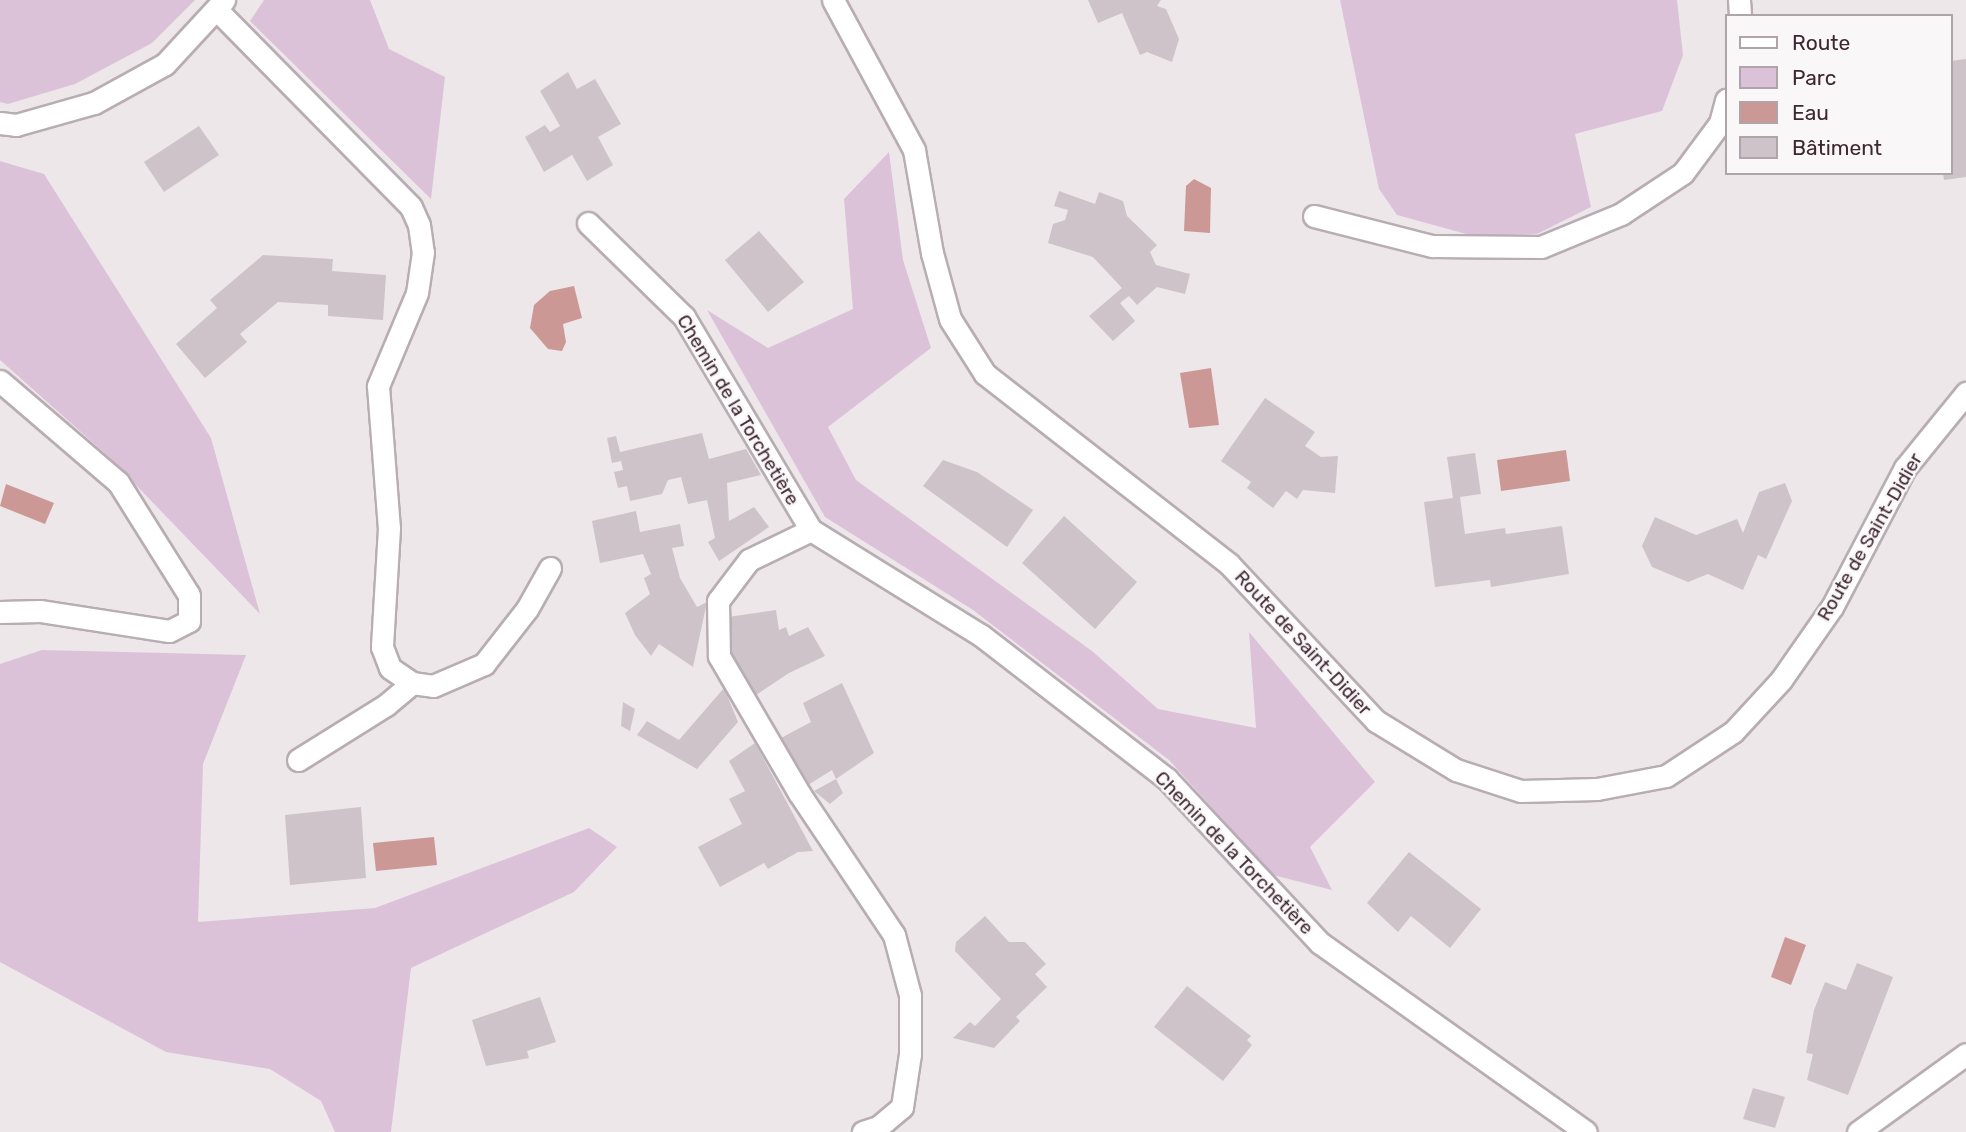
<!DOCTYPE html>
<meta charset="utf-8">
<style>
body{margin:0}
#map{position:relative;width:1966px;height:1132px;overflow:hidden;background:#ede7ea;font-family:Rubik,sans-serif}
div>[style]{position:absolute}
.green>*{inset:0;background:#dcc2d8}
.water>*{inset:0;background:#cb9896}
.building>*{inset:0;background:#cec3c9}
.roads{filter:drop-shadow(2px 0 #b8adb2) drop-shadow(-2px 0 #b8adb2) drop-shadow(0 2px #b8adb2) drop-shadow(0 -2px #b8adb2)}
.minor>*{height:21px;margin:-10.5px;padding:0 10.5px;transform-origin:10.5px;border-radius:10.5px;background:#fff}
span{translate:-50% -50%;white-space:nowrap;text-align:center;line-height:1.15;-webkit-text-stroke:5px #faf7f9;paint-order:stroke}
.street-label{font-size:19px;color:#3e2730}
.legend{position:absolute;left:1725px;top:14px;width:228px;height:161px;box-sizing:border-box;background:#faf7f9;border:2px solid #afa4a9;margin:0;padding:9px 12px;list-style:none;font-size:21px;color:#3e2730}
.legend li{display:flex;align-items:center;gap:14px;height:35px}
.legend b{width:35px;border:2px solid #afa4a9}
</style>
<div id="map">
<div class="green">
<div style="clip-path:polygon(0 0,195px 0,152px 43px,75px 84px,8px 104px,0 102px)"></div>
<div style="clip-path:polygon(264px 0,370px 0,389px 49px,445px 77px,431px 199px,250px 21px)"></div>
<div style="clip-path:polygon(1340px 0,1677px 0,1683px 55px,1662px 111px,1575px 134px,1591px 207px,1537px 234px,1470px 235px,1397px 215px,1379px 189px)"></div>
<div style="clip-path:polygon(889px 152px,903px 260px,931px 348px,828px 427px,856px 480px,1092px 651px,1158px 709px,1256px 728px,1249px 632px,1375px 782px,1310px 847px,1332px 890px,1273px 875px,1169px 760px,973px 610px,825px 517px,707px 310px,768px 348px,853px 309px,844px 199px)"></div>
<div style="clip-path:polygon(0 161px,44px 174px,211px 438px,260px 614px,109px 457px,0 360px)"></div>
<div style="clip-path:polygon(42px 650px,246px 655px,203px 764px,198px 922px,375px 908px,589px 828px,617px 847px,574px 892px,411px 968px,391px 1132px,335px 1132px,321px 1101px,270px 1069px,166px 1052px,0 962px,0 664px)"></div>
</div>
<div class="water">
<div style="clip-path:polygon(1194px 179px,1211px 188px,1210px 233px,1184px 231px,1186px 186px)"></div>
<div style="clip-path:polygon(574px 286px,582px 318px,563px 324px,566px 342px,562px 351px,548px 349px,530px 328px,534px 305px,550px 291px)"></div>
<div style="clip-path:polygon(1211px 368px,1219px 425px,1189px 428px,1180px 373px)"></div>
<div style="clip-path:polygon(1566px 450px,1570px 481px,1501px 491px,1497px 460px)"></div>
<div style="clip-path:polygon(6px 484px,54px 503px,45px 524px,0 506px)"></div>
<div style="clip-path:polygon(434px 837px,437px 865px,376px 871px,373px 843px)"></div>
<div style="clip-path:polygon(1785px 937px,1806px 945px,1791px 985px,1771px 977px)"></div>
</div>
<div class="building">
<div style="clip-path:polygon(1088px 0,1161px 0,1157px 6px,1166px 9px,1179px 39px,1172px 62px,1147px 52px,1140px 55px,1122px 13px,1098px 23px)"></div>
<div style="clip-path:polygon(1966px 59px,1966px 177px,1944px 180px,1943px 173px,1950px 173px,1950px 61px)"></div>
<div style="clip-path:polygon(568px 72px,577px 89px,595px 79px,621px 124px,598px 137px,613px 165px,587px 181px,572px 155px,544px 172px,525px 137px,545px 125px,550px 132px,560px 126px,540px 91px)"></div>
<div style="clip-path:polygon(199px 126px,219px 155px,164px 192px,144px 162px)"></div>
<div style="clip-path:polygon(1059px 191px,1095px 204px,1099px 192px,1123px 201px,1127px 216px,1157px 245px,1150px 252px,1156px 265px,1190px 274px,1185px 294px,1157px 287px,1137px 305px,1129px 296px,1120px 303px,1135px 321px,1113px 341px,1089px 316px,1122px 288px,1093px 257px,1048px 243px,1053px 224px,1065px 220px,1068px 210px,1054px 206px)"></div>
<div style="clip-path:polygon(759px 231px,804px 282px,768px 312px,725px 260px)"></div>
<div style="clip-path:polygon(263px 255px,333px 259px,332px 271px,386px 275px,383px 320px,328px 316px,328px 305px,278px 302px,240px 334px,247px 342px,205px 378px,176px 344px,217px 308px,210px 300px)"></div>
<div style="clip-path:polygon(1265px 398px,1315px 432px,1305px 446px,1321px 457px,1338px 456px,1335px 493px,1303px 490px,1297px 499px,1286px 491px,1273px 508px,1247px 488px,1251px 482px,1221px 461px)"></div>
<div style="clip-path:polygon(702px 433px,709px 459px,746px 449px,761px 475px,727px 483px,729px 521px,754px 507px,769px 527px,719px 561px,708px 542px,715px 538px,707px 500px,688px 504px,681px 477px,668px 480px,662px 494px,630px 501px,627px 486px,618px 488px,614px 472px,623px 470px,621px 461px,612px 463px,607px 438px,616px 436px,620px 452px)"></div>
<div style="clip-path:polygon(1475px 453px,1481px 494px,1460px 497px,1465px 534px,1505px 528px,1506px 534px,1562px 526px,1569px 574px,1491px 587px,1490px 580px,1435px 587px,1424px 502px,1453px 498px,1447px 457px)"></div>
<div style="clip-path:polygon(943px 460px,977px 472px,1033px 510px,1007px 547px,923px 486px)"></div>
<div style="clip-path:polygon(1785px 483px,1792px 501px,1766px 559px,1758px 555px,1743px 590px,1708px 574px,1688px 582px,1652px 567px,1642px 546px,1655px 517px,1696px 535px,1737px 519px,1743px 533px,1759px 492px)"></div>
<div style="clip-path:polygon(636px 511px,640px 532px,680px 524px,684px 546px,672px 548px,680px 578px,697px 607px,707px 602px,693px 667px,659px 644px,651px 656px,635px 635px,625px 613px,650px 594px,644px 578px,651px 574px,643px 554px,600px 563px,592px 521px)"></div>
<div style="clip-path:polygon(1064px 516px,1137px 582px,1095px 629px,1022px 563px)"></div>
<div style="clip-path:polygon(776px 610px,779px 630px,786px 627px,789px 636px,808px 627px,825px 656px,789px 673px,753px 697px,730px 663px,728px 617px)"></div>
<div style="clip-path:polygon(842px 683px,874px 753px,836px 779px,843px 793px,830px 804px,814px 791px,836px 779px,832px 770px,808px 785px,781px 738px,811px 722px,803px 703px)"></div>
<div style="clip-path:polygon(724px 688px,738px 722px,697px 769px,637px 735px,647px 721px,679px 740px)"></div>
<div style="clip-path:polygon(623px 702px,635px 709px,630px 731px,621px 726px)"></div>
<div style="clip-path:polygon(755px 743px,813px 851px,798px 852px,768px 869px,764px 863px,720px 887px,698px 847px,742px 824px,729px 799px,745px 791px,729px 761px)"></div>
<div style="clip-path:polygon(361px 807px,366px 878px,290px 885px,285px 815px)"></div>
<div style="clip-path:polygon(1409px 852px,1481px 909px,1450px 948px,1411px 916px,1398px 932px,1367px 903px)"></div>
<div style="clip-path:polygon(985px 916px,1009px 942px,1025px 942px,1046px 964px,1035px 974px,1047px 987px,1016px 1017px,1020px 1021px,994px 1048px,953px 1038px,970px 1022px,975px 1026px,1001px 999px,955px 951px,956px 942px)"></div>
<div style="clip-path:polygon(1857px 963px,1893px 977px,1848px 1095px,1807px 1080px,1813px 1054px,1806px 1053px,1814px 1010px,1825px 982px,1846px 990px)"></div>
<div style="clip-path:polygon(1187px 986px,1251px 1036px,1247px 1040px,1252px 1045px,1223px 1081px,1154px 1027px)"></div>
<div style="clip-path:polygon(540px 997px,556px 1042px,527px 1051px,529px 1058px,486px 1066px,472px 1020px)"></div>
<div style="clip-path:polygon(1753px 1088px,1785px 1097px,1775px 1128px,1743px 1119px)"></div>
</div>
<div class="roads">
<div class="minor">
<div style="left:833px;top:0;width:170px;rotate:61.6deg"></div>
<div style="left:914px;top:150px;width:105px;rotate:80.1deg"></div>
<div style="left:932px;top:253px;width:68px;rotate:74.7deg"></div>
<div style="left:950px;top:319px;width:65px;rotate:57.5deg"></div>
<div style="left:985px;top:374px;width:309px;rotate:37.9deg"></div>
<div style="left:1229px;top:564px;width:215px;rotate:46.9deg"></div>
<div style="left:1376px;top:721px;width:94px;rotate:31.5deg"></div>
<div style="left:1456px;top:770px;width:68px;rotate:17.9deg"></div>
<div style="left:1521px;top:791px;width:76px;rotate:-1.5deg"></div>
<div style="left:1597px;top:789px;width:70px;rotate:-10.7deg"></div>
<div style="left:1666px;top:776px;width:80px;rotate:-33.3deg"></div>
<div style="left:1733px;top:732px;width:71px;rotate:-47.3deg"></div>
<div style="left:1781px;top:680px;width:89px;rotate:-55.1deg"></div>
<div style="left:1832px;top:607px;width:157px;rotate:-62.3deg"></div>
<div style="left:1905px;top:468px;width:97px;rotate:-50.9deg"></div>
<div style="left:1739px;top:0;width:16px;rotate:86deg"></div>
<div style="left:217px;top:10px;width:276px;rotate:45.4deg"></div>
<div style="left:411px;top:207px;width:20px;rotate:66deg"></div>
<div style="left:419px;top:225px;width:27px;rotate:82deg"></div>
<div style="left:423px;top:252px;width:41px;rotate:98.3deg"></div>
<div style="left:417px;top:293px;width:101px;rotate:112.8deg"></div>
<div style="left:378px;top:386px;width:142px;rotate:85.6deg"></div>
<div style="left:389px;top:528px;width:119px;rotate:93.4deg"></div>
<div style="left:382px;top:647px;width:22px;rotate:69deg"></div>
<div style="left:390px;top:668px;width:27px;rotate:34deg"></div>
<div style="left:412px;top:683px;width:21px;rotate:8deg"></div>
<div style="left:433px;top:686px;width:56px;rotate:-23.3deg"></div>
<div style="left:484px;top:664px;width:70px;rotate:-52deg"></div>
<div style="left:527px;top:609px;width:47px;rotate:-60.7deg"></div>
<div style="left:0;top:123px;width:16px;rotate:7deg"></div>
<div style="left:16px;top:125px;width:81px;rotate:-15.8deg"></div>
<div style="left:94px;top:103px;width:81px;rotate:-28.8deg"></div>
<div style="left:165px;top:64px;width:87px;rotate:-47.3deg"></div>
<div style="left:1314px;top:216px;width:122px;rotate:14.3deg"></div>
<div style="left:1432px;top:246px;width:109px;rotate:0.5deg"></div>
<div style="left:1541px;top:247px;width:87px;rotate:-22.4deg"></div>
<div style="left:1621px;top:214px;width:74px;rotate:-33.5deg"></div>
<div style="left:1683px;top:173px;width:62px;rotate:-53.5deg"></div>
<div style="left:1720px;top:123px;width:24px;rotate:-75deg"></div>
<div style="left:588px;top:223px;width:134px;rotate:44.4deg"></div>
<div style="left:684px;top:317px;width:248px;rotate:59.2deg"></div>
<div style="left:811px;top:530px;width:201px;rotate:31.8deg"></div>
<div style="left:982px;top:636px;width:234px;rotate:37.7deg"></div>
<div style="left:1167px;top:779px;width:224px;rotate:47deg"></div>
<div style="left:1320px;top:943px;width:326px;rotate:35.4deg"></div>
<div style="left:0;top:381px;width:155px;rotate:40.6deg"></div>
<div style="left:118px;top:482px;width:133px;rotate:57.9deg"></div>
<div style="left:189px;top:595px;width:26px;rotate:90deg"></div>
<div style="left:189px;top:621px;width:22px;rotate:153deg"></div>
<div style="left:169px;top:631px;width:131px;rotate:-171.2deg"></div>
<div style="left:40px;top:611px;width:40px;rotate:178.6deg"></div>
<div style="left:811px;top:530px;width:69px;rotate:154.2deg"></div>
<div style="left:749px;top:560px;width:51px;rotate:127.1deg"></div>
<div style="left:718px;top:601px;width:55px;rotate:89deg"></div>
<div style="left:719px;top:656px;width:159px;rotate:59.7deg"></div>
<div style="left:799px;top:793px;width:171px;rotate:56.2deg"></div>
<div style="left:894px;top:935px;width:62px;rotate:75.1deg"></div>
<div style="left:910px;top:995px;width:59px;rotate:90deg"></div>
<div style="left:910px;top:1054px;width:54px;rotate:98.6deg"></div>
<div style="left:902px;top:1107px;width:31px;rotate:140deg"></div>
<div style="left:878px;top:1127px;width:16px;rotate:162deg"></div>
<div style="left:298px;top:760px;width:104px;rotate:-32deg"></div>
<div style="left:386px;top:705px;width:34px;rotate:-40deg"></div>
<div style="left:1858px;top:1132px;width:133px;rotate:-35.8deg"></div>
</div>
</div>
<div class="street-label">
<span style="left:738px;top:410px;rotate:59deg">Chemin de la Torchetière</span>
<span style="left:1870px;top:537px;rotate:-60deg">Route de Saint-Didier</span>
<span style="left:1303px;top:643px;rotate:47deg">Route de Saint-Didier</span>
<span style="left:1234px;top:853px;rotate:46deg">Chemin de la Torchetière</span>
</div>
<ul class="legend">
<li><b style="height:9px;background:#fff"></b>Route</li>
<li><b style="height:19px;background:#dcc2d8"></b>Parc</li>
<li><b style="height:19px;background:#cb9896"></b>Eau</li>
<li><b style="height:19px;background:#cec3c9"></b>Bâtiment</li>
</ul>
</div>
